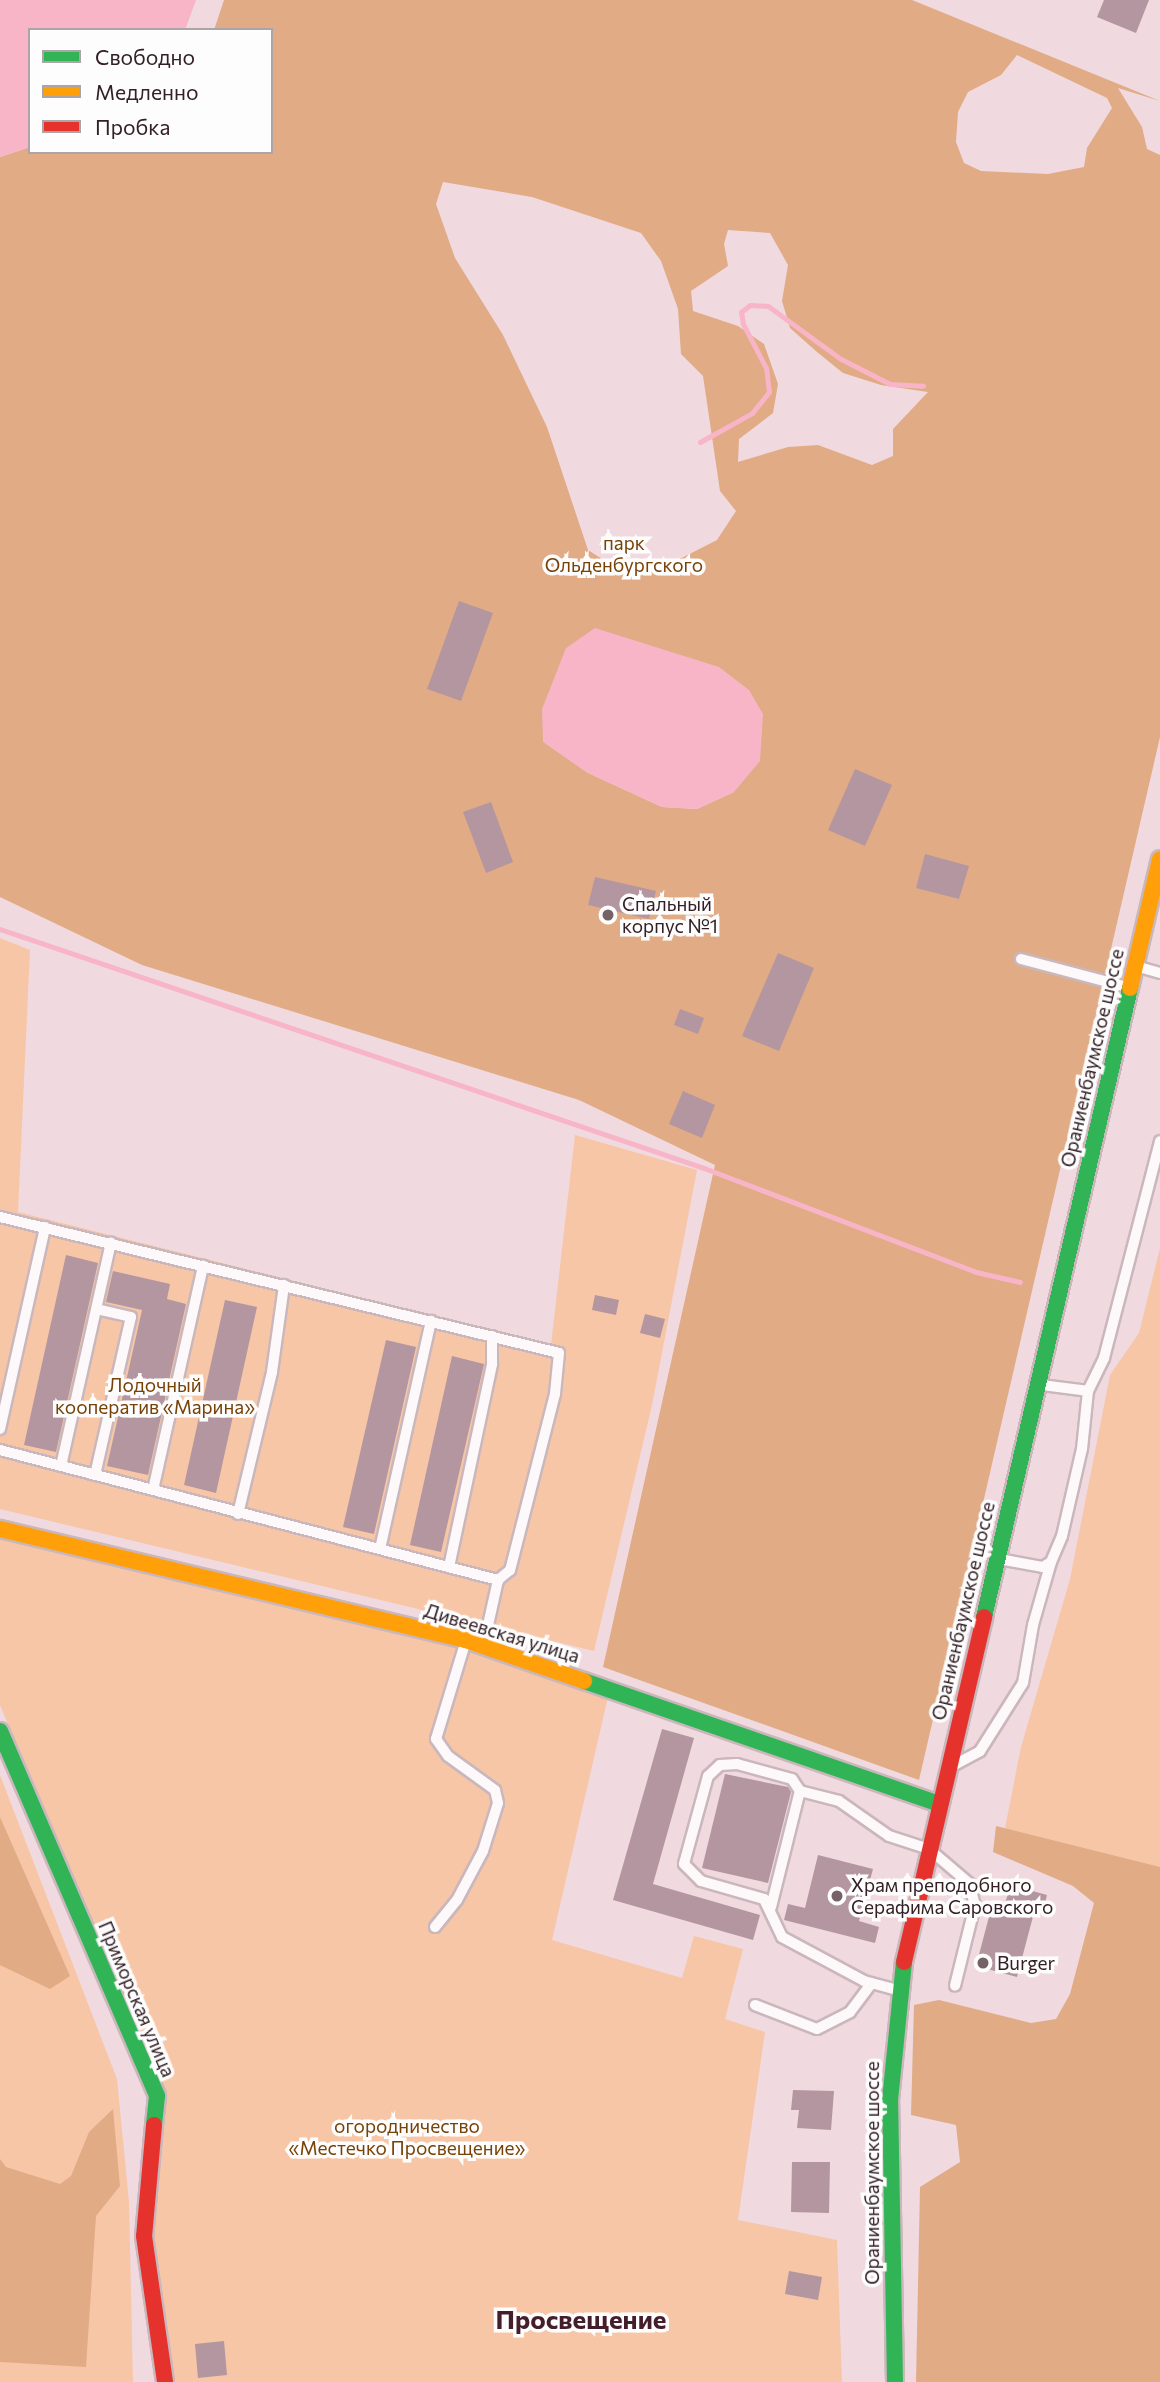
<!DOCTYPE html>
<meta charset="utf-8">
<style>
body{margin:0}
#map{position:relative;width:1160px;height:2382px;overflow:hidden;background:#f0d9df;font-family:Commissioner,sans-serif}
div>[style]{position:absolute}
.green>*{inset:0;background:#f7c6a7}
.forest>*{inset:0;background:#e1ab85}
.water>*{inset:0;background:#f7b5c7}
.stream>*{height:5px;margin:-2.5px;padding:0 2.5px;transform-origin:2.5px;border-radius:2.5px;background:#f7b5c7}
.building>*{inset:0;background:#b496a0}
.roads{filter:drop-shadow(2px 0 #cab7bc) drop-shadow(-2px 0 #cab7bc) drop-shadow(0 2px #cab7bc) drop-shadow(0 -2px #cab7bc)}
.lane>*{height:10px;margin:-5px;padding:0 5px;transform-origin:5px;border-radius:5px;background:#fdf9fa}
.fast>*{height:16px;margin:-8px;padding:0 8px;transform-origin:8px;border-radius:8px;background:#30b455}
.slow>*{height:16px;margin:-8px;padding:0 8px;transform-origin:8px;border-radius:8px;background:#ff9f0a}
.jam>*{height:16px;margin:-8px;padding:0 8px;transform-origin:8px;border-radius:8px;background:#e5322d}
.dots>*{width:19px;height:19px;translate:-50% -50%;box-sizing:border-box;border:4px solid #fdfdfd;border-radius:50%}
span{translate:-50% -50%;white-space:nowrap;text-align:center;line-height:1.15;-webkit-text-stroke:7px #fdfdfd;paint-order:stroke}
.park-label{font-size:19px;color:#764207}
.poi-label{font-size:19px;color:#332025}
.left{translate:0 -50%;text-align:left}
.street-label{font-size:19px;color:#332025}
.district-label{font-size:26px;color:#441e2a;font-weight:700}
.legend{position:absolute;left:28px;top:28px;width:245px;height:126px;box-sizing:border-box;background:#fdfdfd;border:2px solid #aca5a7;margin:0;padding:9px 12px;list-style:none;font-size:21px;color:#332025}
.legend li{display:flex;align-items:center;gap:14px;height:35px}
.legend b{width:35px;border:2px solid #aca5a7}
</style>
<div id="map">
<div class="green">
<div style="clip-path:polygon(0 938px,30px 950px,18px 1212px,551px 1345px,575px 1135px,697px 1170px,652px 1405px,594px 1651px,0 1509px)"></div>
<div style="clip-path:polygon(1160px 1248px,1160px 1887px,1005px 1828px,1021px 1747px,1070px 1579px,1110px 1375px,1139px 1333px)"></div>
<div style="clip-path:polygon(0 1536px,477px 1653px,608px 1697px,552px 1940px,682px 1978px,694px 1936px,743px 1949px,725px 2019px,765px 2032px,738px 2220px,837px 2240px,842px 2382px,172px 2382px,152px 2237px,165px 2101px,0 1705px)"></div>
<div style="clip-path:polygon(0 1775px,117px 2079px,129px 2202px,133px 2382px,0 2382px)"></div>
</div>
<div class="forest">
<div style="clip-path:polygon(evenodd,224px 0,912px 0,1160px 101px,1118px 88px,1142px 127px,1147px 149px,1160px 155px,1160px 737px,919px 1780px,603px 1667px,715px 1165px,579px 1100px,142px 965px,0 897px,0 157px,30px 147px,30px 152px,271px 152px,271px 30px,214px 30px,224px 0,1017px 55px,1107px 98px,1112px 108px,1087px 148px,1084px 167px,1048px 174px,981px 171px,964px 163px,956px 142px,958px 112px,968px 92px,1001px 75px,1017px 55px,224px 0,443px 182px,532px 197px,641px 233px,661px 261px,678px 309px,681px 354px,703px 376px,720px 491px,736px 511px,717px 540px,664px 567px,621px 571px,588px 550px,547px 427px,503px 335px,455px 258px,436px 204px,443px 182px,224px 0,728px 230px,770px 233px,788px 265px,782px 301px,790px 328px,817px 352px,843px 373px,881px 385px,928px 392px,893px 429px,893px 456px,872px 465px,818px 445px,788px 447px,738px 462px,739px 439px,773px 413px,778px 384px,764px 344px,738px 326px,693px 311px,691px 291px,728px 266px,724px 244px,728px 230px,224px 0,586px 772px,734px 792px,697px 809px,662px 807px,586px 772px)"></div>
<div style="clip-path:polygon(0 1817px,70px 1976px,50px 1989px,0 1965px)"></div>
<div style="clip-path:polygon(996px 1826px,1160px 1867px,1160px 2382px,916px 2382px,920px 2187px,960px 2162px,956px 2125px,911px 2115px,914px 2005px,939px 2000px,1031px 2023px,1056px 2019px,1070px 1994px,1094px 1903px,1073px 1886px,993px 1852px)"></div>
<div style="clip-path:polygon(113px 2109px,120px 2186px,96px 2216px,86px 2367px,0 2362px,0 2159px,6px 2167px,60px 2184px,71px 2176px,89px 2132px)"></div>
</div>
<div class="water">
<div style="clip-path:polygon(0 0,196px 0,185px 30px,30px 30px,30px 147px,0 157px)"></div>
<div style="clip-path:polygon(595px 628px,719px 667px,749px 690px,763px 714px,760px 761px,734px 792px,697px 809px,662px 807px,586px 772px,543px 742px,542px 709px,566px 648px)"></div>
</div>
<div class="stream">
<div style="left:700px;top:442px;width:60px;rotate:-29.1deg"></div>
<div style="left:752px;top:413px;width:27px;rotate:-51deg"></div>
<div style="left:769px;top:392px;width:24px;rotate:-97deg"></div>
<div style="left:766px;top:368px;width:50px;rotate:-117.6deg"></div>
<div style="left:743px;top:324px;width:12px;rotate:-99deg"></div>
<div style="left:741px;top:312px;width:11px;rotate:-38deg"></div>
<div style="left:750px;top:305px;width:18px;rotate:3deg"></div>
<div style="left:768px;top:306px;width:90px;rotate:36deg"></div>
<div style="left:841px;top:359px;width:55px;rotate:27deg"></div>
<div style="left:890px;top:384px;width:33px;rotate:3deg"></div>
<div style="left:0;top:929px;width:743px;rotate:18.75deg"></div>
<div style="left:704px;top:1168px;width:291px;rotate:20.9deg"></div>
<div style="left:976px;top:1272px;width:45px;rotate:12.8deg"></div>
</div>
<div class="building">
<div style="clip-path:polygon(1104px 0,1149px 0,1136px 33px,1097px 17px)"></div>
<div style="clip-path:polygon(459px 601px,493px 613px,461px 701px,427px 689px)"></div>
<div style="clip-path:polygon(855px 769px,892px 785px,865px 846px,828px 830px)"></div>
<div style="clip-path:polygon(491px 802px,513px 862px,486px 873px,463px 812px)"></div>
<div style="clip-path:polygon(925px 854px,969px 866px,959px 899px,916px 888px)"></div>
<div style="clip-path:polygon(595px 877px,656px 891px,649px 919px,588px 905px)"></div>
<div style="clip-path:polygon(778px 953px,814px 968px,779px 1051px,742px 1036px)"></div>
<div style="clip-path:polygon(680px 1009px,704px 1018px,698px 1034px,674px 1025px)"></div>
<div style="clip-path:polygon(683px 1091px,715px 1105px,702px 1138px,669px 1124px)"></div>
<div style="clip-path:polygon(66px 1255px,98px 1263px,56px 1452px,24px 1445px)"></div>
<div style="clip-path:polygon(113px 1271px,170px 1284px,167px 1299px,186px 1304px,148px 1475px,107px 1466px,142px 1310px,106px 1302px)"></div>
<div style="clip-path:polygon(595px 1295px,619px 1300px,616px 1315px,592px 1310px)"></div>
<div style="clip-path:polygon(225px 1300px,257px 1307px,216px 1493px,184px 1485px)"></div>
<div style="clip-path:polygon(645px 1314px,665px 1319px,660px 1338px,640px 1333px)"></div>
<div style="clip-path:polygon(386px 1340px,416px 1347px,374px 1534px,343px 1527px)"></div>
<div style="clip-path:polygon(452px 1356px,484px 1364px,441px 1552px,410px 1545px)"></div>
<div style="clip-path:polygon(662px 1729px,694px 1738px,653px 1884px,760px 1915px,753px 1940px,613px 1900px)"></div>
<div style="clip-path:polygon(725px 1774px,788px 1787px,791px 1792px,768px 1883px,702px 1868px)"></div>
<div style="clip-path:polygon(818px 1855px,873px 1869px,859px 1921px,879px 1927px,875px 1943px,784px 1920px,788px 1904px,805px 1908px)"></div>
<div style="clip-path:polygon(1011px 1885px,1047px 1895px,1043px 1911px,1035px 1909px,1017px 1977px,976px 1966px,991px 1909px,1002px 1912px)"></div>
<div style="clip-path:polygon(793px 2090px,834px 2091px,831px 2130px,797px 2128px,799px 2110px,791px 2110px)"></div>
<div style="clip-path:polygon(792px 2162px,830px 2162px,829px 2213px,791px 2212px)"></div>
<div style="clip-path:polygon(789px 2271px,822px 2277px,818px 2300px,785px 2294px)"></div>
<div style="clip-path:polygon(224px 2341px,227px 2375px,198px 2378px,195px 2344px)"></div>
</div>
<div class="roads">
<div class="lane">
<div style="left:1021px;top:959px;width:110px;rotate:14.8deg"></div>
<div style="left:1139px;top:967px;width:22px;rotate:16deg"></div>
<div style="left:0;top:1217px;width:575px;rotate:13.67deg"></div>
<div style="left:559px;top:1353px;width:41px;rotate:95.6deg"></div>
<div style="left:555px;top:1394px;width:182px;rotate:104.3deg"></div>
<div style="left:510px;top:1570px;width:16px;rotate:140deg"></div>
<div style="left:1042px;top:1385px;width:46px;rotate:7.4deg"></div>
<div style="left:0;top:1429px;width:207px;rotate:-77.4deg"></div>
<div style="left:0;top:1450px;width:515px;rotate:14.63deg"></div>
<div style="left:498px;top:1580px;width:65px;rotate:102.5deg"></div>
<div style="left:61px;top:1466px;width:229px;rotate:-77.4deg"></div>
<div style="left:95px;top:1475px;width:162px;rotate:-77.2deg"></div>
<div style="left:131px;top:1317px;width:35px;rotate:-167deg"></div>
<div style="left:153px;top:1490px;width:230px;rotate:-77.4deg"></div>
<div style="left:238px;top:1514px;width:146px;rotate:-76.5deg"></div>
<div style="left:272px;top:1372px;width:88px;rotate:-82.1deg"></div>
<div style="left:380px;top:1549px;width:234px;rotate:-77.4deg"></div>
<div style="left:999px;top:1559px;width:45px;rotate:10.3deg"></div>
<div style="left:1043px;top:1567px;width:9px;rotate:-32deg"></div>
<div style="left:1051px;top:1562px;width:28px;rotate:-67deg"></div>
<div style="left:1062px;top:1536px;width:89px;rotate:-77.1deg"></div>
<div style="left:1082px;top:1449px;width:58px;rotate:-84.1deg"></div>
<div style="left:1088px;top:1391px;width:37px;rotate:-64deg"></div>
<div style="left:1104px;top:1358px;width:224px;rotate:-75.5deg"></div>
<div style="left:449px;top:1567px;width:208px;rotate:-78deg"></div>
<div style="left:492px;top:1364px;width:28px;rotate:-90deg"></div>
<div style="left:956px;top:1764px;width:27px;rotate:-28deg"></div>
<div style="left:980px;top:1751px;width:80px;rotate:-57.7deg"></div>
<div style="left:1023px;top:1683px;width:59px;rotate:-80.2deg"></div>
<div style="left:1033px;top:1625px;width:66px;rotate:-74.1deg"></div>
<div style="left:800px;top:1791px;width:14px;rotate:-124deg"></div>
<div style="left:792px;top:1779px;width:57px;rotate:-164.7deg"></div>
<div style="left:737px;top:1764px;width:17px;rotate:177deg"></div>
<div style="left:720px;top:1765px;width:16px;rotate:137deg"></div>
<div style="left:708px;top:1776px;width:91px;rotate:105.3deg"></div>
<div style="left:684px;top:1864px;width:24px;rotate:45deg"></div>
<div style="left:701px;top:1881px;width:66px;rotate:15.9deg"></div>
<div style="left:764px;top:1899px;width:42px;rotate:64.7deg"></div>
<div style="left:782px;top:1937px;width:93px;rotate:28.2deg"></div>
<div style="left:864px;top:1981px;width:34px;rotate:15deg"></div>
<div style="left:771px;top:1907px;width:120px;rotate:-76deg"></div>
<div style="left:800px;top:1791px;width:40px;rotate:14.4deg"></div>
<div style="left:839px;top:1801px;width:61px;rotate:35deg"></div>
<div style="left:889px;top:1836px;width:42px;rotate:18deg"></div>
<div style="left:929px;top:1849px;width:52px;rotate:40.4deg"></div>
<div style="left:969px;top:1883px;width:23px;rotate:75deg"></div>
<div style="left:975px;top:1905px;width:83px;rotate:103.9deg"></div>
<div style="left:435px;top:1927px;width:35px;rotate:-51deg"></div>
<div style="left:457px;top:1900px;width:55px;rotate:-62deg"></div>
<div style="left:483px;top:1851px;width:50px;rotate:-72.6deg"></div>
<div style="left:498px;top:1803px;width:13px;rotate:-103deg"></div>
<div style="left:495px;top:1790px;width:58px;rotate:-144.1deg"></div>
<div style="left:448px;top:1756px;width:21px;rotate:-125deg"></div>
<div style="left:436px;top:1739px;width:103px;rotate:-73.1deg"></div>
<div style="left:755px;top:2005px;width:66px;rotate:21.2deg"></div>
<div style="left:817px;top:2029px;width:37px;rotate:-27deg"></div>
<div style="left:850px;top:2012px;width:36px;rotate:-53deg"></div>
</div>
<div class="fast">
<div style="left:984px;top:1617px;width:646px;rotate:-76.93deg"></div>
<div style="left:584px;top:1681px;width:376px;rotate:19.1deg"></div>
<div style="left:0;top:1731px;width:397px;rotate:66.7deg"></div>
<div style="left:157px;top:2096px;width:29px;rotate:96deg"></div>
<div style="left:895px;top:2382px;width:282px;rotate:-91deg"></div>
<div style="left:890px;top:2100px;width:139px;rotate:-84.2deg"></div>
</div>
<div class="slow">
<div style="left:1130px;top:988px;width:132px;rotate:-76.9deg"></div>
<div style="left:0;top:1529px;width:479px;rotate:13.4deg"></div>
<div style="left:466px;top:1640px;width:125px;rotate:19.2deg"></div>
</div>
<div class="jam">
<div style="left:904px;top:1962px;width:354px;rotate:-76.9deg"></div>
<div style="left:154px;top:2125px;width:111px;rotate:95.1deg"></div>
<div style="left:144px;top:2236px;width:148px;rotate:81.8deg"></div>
</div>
</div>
<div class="dots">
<div style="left:608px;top:915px;background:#756166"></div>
<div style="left:837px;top:1896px;background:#756166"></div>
<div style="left:983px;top:1963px;background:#756166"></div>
</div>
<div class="park-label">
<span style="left:624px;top:554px">парк<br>Ольденбургского</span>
<span style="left:155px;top:1396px">Лодочный<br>кооператив «Марина»</span>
<span style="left:407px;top:2137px">огородничество<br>«Местечко Просвещение»</span>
</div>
<div class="poi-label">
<span class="left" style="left:622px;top:915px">Спальный<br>корпус №1</span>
<span class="left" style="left:851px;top:1896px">Храм преподобного<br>Серафима Саровского</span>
<span class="left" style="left:997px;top:1963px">Burger</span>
</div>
<div class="street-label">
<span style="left:1092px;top:1058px;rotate:-77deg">Ораниенбаумское шоссе</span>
<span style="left:963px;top:1611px;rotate:-77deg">Ораниенбаумское шоссе</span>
<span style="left:502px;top:1633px;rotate:17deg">Дивеевская улица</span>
<span style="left:137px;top:1999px;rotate:67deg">Приморская улица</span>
<span style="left:872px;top:2173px;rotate:-90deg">Ораниенбаумское шоссе</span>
</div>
<div class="district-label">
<span style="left:581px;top:2319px">Просвещение</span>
</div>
<ul class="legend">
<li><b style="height:9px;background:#30b455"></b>Свободно</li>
<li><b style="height:9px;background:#ff9f0a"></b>Медленно</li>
<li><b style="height:9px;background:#e5322d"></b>Пробка</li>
</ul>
</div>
